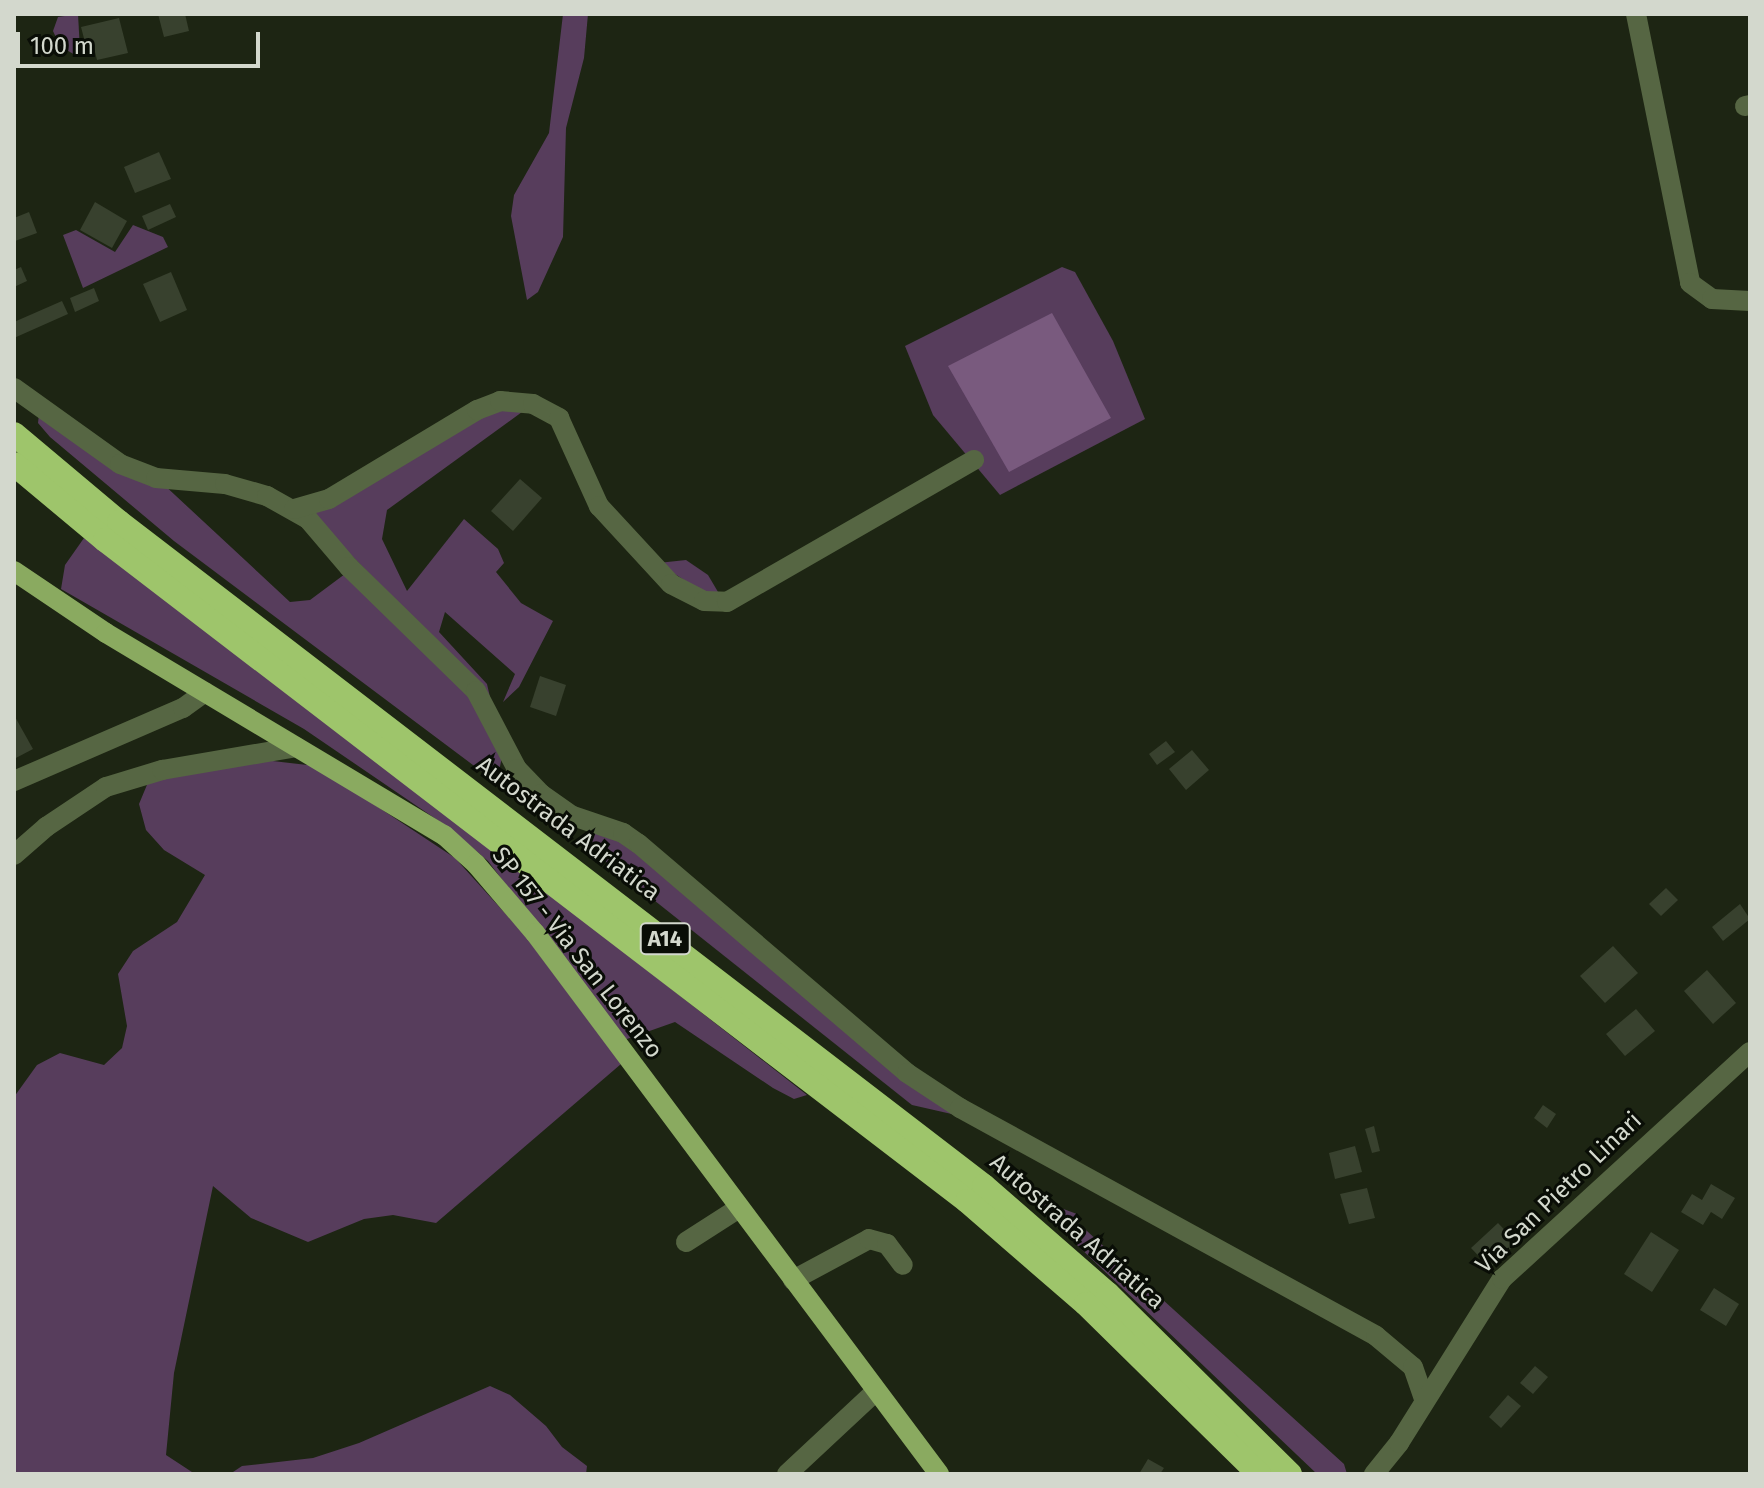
<!DOCTYPE html>
<style>
body{margin:0}
#map{position:relative;width:1764px;height:1488px;overflow:hidden;background:#1d2513;font-family:"Fira Sans",sans-serif}
div>[style]{position:absolute}
.green>*{inset:0;background:#573d5c}
.water>*{inset:0;background:#795a7e}
.building>*{inset:0;background:#38412e}
.minor>*{height:20px;margin:-10px;padding:0 10px;transform-origin:10px;border-radius:10px;background:#566643}
.major>*{height:20px;margin:-10px;padding:0 10px;transform-origin:10px;border-radius:10px;background:#8aaa60}
.highway>*{height:24px;margin:-12px;padding:0 12px;transform-origin:12px;border-radius:12px;background:#9ec56b}
span{translate:-50% -50%;white-space:nowrap;text-align:center;line-height:1.15;-webkit-text-stroke:6px #090d06;paint-order:stroke}
.shield-label span{padding:2px 6px;background:#090d06;border:2px solid;border-radius:6px;-webkit-text-stroke-width:0}
.shield-label{font-size:22px;color:#d3d8cd;font-weight:700}
.street-label{font-size:24px;color:#d3d8cd}
.frame{position:absolute;inset:0;border:16px solid #d3d8cd;pointer-events:none}
.scale{position:absolute;left:16px;top:32px;width:244px;height:36px;box-sizing:border-box;border:4px solid #d3d8cd;border-top:0;padding-left:10px;font-size:24px;line-height:28px;white-space:nowrap;color:#d3d8cd;-webkit-text-stroke:6px #090d06;paint-order:stroke}
</style>
<div id="map">
<div class="green">
<div style="clip-path:polygon(78px 14px,80px 50px,75px 55px,60px 46px,53px 31px,58px 17px)"></div>
<div style="clip-path:polygon(563px 14px,588px 14px,584px 58px,566px 128px,563px 237px,538px 292px,527px 300px,511px 216px,514px 195px,549px 133px)"></div>
<div style="clip-path:polygon(133px 225px,163px 237px,168px 247px,83px 288px,63px 235px,76px 230px,115px 252px)"></div>
<div style="clip-path:polygon(1062px 267px,1075px 272px,1113px 341px,1145px 419px,1000px 495px,933px 415px,905px 346px)"></div>
<div style="clip-path:polygon(497px 406px,522px 412px,387px 510px,382px 539px,407px 591px,464px 519px,498px 549px,504px 563px,496px 572px,521px 603px,553px 621px,519px 687px,503px 702px,515px 674px,445px 612px,439px 632px,487px 684px,490px 697px,309px 512px)"></div>
<div style="clip-path:polygon(39px 414px,161px 482px,290px 602px,310px 600px,349px 571px,466px 687px,502px 757px,498px 776px,489px 777px,174px 541px,50px 437px,38px 423px)"></div>
<div style="clip-path:polygon(84px 538px,496px 852px,807px 1095px,794px 1099px,773px 1088px,675px 1022px,624px 1040px,488px 861px,452px 830px,304px 729px,61px 589px,65px 565px)"></div>
<div style="clip-path:polygon(686px 560px,708px 575px,721px 597px,710px 597px,658px 563px)"></div>
<div style="clip-path:polygon(264px 760px,316px 766px,455px 858px,523px 933px,621px 1064px,436px 1223px,393px 1215px,364px 1219px,308px 1242px,251px 1218px,213px 1186px,174px 1373px,166px 1455px,195px 1474px,14px 1474px,14px 1097px,37px 1065px,60px 1053px,104px 1065px,122px 1048px,127px 1026px,118px 974px,133px 951px,177px 922px,205px 875px,164px 850px,146px 830px,139px 804px,149px 780px)"></div>
<div style="clip-path:polygon(604px 830px,616px 832px,956px 1115px,912px 1105px,577px 839px)"></div>
<div style="clip-path:polygon(1039px 1200px,1077px 1214px,1077px 1222px,1344px 1464px,1347px 1474px,1317px 1474px,1034px 1204px)"></div>
<div style="clip-path:polygon(490px 1386px,510px 1395px,546px 1426px,562px 1447px,587px 1466px,586px 1474px,230px 1474px,242px 1466px,313px 1458px,359px 1443px)"></div>
</div>
<div class="water">
<div style="clip-path:polygon(1052px 313px,1111px 418px,1009px 472px,948px 366px)"></div>
</div>
<div class="building">
<div style="clip-path:polygon(158px 14px,185px 14px,189px 31px,164px 37px)"></div>
<div style="clip-path:polygon(119px 18px,128px 53px,97px 60px,94px 48px,87px 50px,81px 27px)"></div>
<div style="clip-path:polygon(159px 152px,171px 179px,135px 193px,124px 167px)"></div>
<div style="clip-path:polygon(95px 202px,127px 221px,112px 248px,80px 230px)"></div>
<div style="clip-path:polygon(170px 204px,176px 217px,148px 230px,142px 216px)"></div>
<div style="clip-path:polygon(29px 212px,37px 233px,15px 241px,14px 218px)"></div>
<div style="clip-path:polygon(21px 267px,27px 281px,14px 287px,14px 270px)"></div>
<div style="clip-path:polygon(171px 272px,187px 310px,160px 322px,143px 284px)"></div>
<div style="clip-path:polygon(94px 288px,99px 301px,75px 312px,70px 298px)"></div>
<div style="clip-path:polygon(62px 301px,68px 314px,14px 338px,14px 322px)"></div>
<div style="clip-path:polygon(520px 479px,542px 498px,513px 531px,491px 511px)"></div>
<div style="clip-path:polygon(540px 676px,566px 685px,556px 716px,530px 707px)"></div>
<div style="clip-path:polygon(14px 715px,33px 749px,14px 759px)"></div>
<div style="clip-path:polygon(1166px 741px,1175px 752px,1157px 765px,1149px 754px)"></div>
<div style="clip-path:polygon(1192px 750px,1209px 770px,1186px 790px,1169px 769px)"></div>
<div style="clip-path:polygon(1666px 888px,1678px 900px,1661px 916px,1649px 904px)"></div>
<div style="clip-path:polygon(1740px 904px,1750px 919px,1723px 941px,1712px 927px)"></div>
<div style="clip-path:polygon(1613px 946px,1638px 973px,1605px 1003px,1580px 976px)"></div>
<div style="clip-path:polygon(1707px 970px,1736px 1003px,1713px 1024px,1684px 991px)"></div>
<div style="clip-path:polygon(1636px 1009px,1655px 1031px,1625px 1056px,1606px 1034px)"></div>
<div style="clip-path:polygon(1543px 1105px,1556px 1114px,1547px 1128px,1534px 1118px)"></div>
<div style="clip-path:polygon(1374px 1126px,1380px 1151px,1372px 1153px,1365px 1129px)"></div>
<div style="clip-path:polygon(1355px 1146px,1362px 1172px,1335px 1179px,1329px 1153px)"></div>
<div style="clip-path:polygon(1711px 1184px,1735px 1198px,1722px 1219px,1711px 1212px,1703px 1225px,1681px 1212px,1692px 1194px,1702px 1200px)"></div>
<div style="clip-path:polygon(1367px 1188px,1375px 1218px,1349px 1224px,1340px 1194px)"></div>
<div style="clip-path:polygon(1498px 1223px,1517px 1243px,1490px 1268px,1471px 1248px)"></div>
<div style="clip-path:polygon(1651px 1232px,1679px 1250px,1652px 1292px,1624px 1274px)"></div>
<div style="clip-path:polygon(1714px 1288px,1739px 1304px,1726px 1326px,1700px 1310px)"></div>
<div style="clip-path:polygon(1535px 1366px,1548px 1377px,1533px 1394px,1520px 1383px)"></div>
<div style="clip-path:polygon(1508px 1395px,1521px 1406px,1501px 1428px,1489px 1417px)"></div>
<div style="clip-path:polygon(1148px 1459px,1164px 1468px,1160px 1474px,1139px 1474px)"></div>
</div>
<div class="minor">
<div style="left:1636px;top:14px;width:274px;rotate:78.6deg"></div>
<div style="left:1690px;top:283px;width:27px;rotate:36deg"></div>
<div style="left:1712px;top:299px;width:38px;rotate:3deg"></div>
<div style="left:1745px;top:106px;width:5px;rotate:-11deg"></div>
<div style="left:14px;top:388px;width:130px;rotate:35.6deg"></div>
<div style="left:120px;top:464px;width:39px;rotate:21deg"></div>
<div style="left:156px;top:478px;width:69px;rotate:5deg"></div>
<div style="left:225px;top:484px;width:44px;rotate:15.9deg"></div>
<div style="left:267px;top:496px;width:47px;rotate:29.3deg"></div>
<div style="left:308px;top:519px;width:63px;rotate:49.5deg"></div>
<div style="left:349px;top:567px;width:177px;rotate:44.3deg"></div>
<div style="left:476px;top:691px;width:88px;rotate:62.3deg"></div>
<div style="left:517px;top:769px;width:35px;rotate:46deg"></div>
<div style="left:541px;top:794px;width:39px;rotate:35deg"></div>
<div style="left:573px;top:816px;width:53px;rotate:18.8deg"></div>
<div style="left:623px;top:833px;width:19px;rotate:35deg"></div>
<div style="left:639px;top:844px;width:353px;rotate:40.5deg"></div>
<div style="left:907px;top:1073px;width:64px;rotate:33.4deg"></div>
<div style="left:960px;top:1108px;width:474px;rotate:28.7deg"></div>
<div style="left:1376px;top:1336px;width:48px;rotate:40deg"></div>
<div style="left:1413px;top:1367px;width:36px;rotate:71deg"></div>
<div style="left:294px;top:509px;width:36px;rotate:-16deg"></div>
<div style="left:329px;top:499px;width:173px;rotate:-31deg"></div>
<div style="left:477px;top:410px;width:25px;rotate:-21deg"></div>
<div style="left:500px;top:401px;width:33px;rotate:5deg"></div>
<div style="left:533px;top:404px;width:30px;rotate:28deg"></div>
<div style="left:559px;top:418px;width:97px;rotate:65.6deg"></div>
<div style="left:599px;top:506px;width:106px;rotate:47.3deg"></div>
<div style="left:671px;top:584px;width:37px;rotate:27deg"></div>
<div style="left:704px;top:601px;width:23px;rotate:2deg"></div>
<div style="left:727px;top:602px;width:285px;rotate:-29.9deg"></div>
<div style="left:14px;top:781px;width:184px;rotate:-23.4deg"></div>
<div style="left:183px;top:708px;width:27px;rotate:-36deg"></div>
<div style="left:14px;top:855px;width:43px;rotate:-41.2deg"></div>
<div style="left:46px;top:827px;width:72px;rotate:-33.7deg"></div>
<div style="left:106px;top:787px;width:59px;rotate:-16.9deg"></div>
<div style="left:162px;top:770px;width:136px;rotate:-9.7deg"></div>
<div style="left:686px;top:1242px;width:63px;rotate:-32.7deg"></div>
<div style="left:793px;top:1280px;width:86px;rotate:-28.3deg"></div>
<div style="left:869px;top:1239px;width:19px;rotate:16deg"></div>
<div style="left:887px;top:1244px;width:26px;rotate:53deg"></div>
<div style="left:787px;top:1474px;width:122px;rotate:-43deg"></div>
<div style="left:1374px;top:1474px;width:40px;rotate:-51deg"></div>
<div style="left:1399px;top:1443px;width:194px;rotate:-57.9deg"></div>
<div style="left:1502px;top:1279px;width:336px;rotate:-42.5deg"></div>
</div>
<div class="major">
<div style="left:14px;top:571px;width:111px;rotate:34deg"></div>
<div style="left:106px;top:633px;width:394px;rotate:30.9deg"></div>
<div style="left:444px;top:835px;width:43px;rotate:42.2deg"></div>
<div style="left:476px;top:864px;width:91px;rotate:49.5deg"></div>
<div style="left:535px;top:933px;width:675px;rotate:53.25deg"></div>
</div>
<div class="highway">
<div style="left:14px;top:434px;width:137px;rotate:40deg"></div>
<div style="left:119px;top:522px;width:1090px;rotate:37.51deg"></div>
<div style="left:984px;top:1186px;width:164px;rotate:41.1deg"></div>
<div style="left:1108px;top:1294px;width:256px;rotate:44.7deg"></div>
<div style="left:14px;top:464px;width:119px;rotate:39.9deg"></div>
<div style="left:105px;top:540px;width:1086px;rotate:37.48deg"></div>
<div style="left:967px;top:1201px;width:157px;rotate:40.9deg"></div>
<div style="left:1086px;top:1304px;width:243px;rotate:44.5deg"></div>
</div>
<div class="shield-label">
<span style="left:665px;top:939px">A14</span>
</div>
<div class="street-label">
<span style="left:568px;top:829px;rotate:37deg">Autostrada Adriatica</span>
<span style="left:577px;top:953px;rotate:52deg">SP 157 - Via San Lorenzo</span>
<span style="left:1559px;top:1193px;rotate:-44deg">Via San Pietro Linari</span>
<span style="left:1077px;top:1232px;rotate:41deg">Autostrada Adriatica</span>
</div>
<div class="frame"></div>
<div class="scale">100 m</div>
</div>
